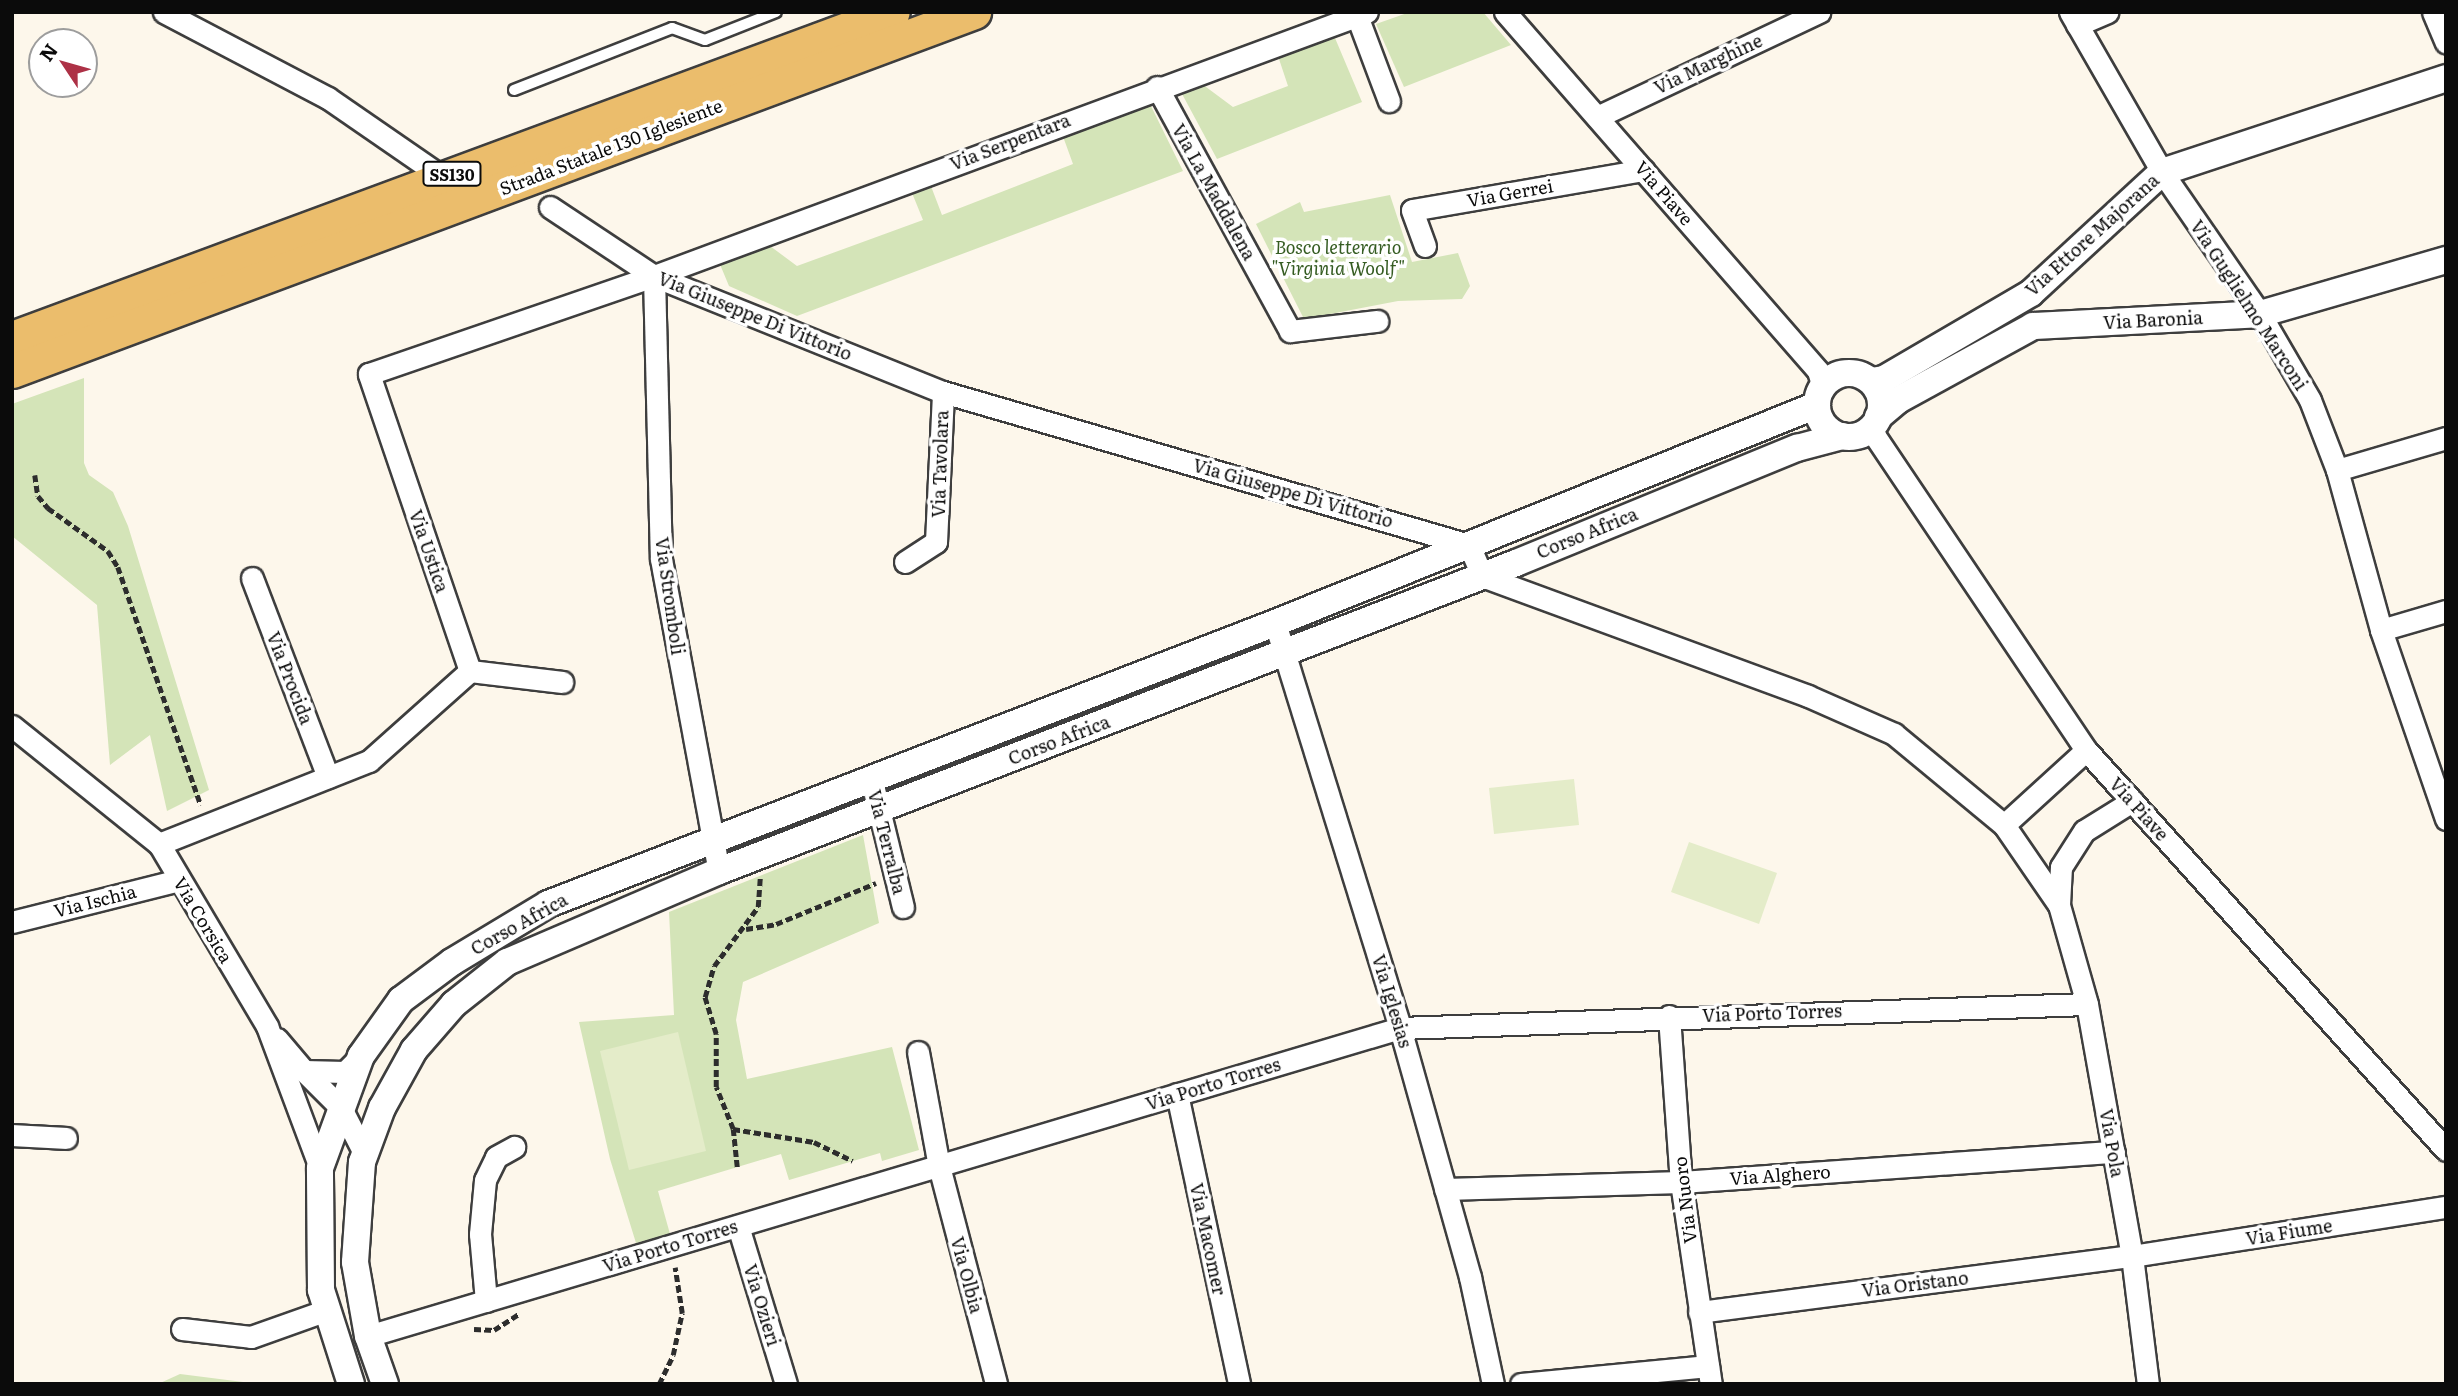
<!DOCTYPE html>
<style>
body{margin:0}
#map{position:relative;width:2458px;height:1396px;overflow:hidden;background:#fdf7eb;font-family:Literata,serif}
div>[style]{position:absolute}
.green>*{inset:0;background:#d4e4b8}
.pitch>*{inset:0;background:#e4ecc9}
.path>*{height:4.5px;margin-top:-2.25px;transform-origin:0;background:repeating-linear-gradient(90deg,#2d2d2d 0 7px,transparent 0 10.5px)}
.roads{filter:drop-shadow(2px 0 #3e3e3e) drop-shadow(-2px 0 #3e3e3e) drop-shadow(0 2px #3e3e3e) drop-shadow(0 -2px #3e3e3e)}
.service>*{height:10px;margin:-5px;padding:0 5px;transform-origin:5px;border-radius:5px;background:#fff}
.minor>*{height:21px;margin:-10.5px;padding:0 10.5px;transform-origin:10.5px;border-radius:10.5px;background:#fff}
.tertiary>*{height:26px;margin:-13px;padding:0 13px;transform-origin:13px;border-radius:13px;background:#fff}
.tertiary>.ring{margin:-13px;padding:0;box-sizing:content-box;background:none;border:26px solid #fff;border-radius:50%}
.primary>*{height:33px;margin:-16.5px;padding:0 16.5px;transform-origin:16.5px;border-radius:16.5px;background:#ebbd6c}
span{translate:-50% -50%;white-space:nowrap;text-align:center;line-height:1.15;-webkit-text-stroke:7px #fff;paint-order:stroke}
.shield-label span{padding:2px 5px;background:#fff;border:2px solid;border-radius:5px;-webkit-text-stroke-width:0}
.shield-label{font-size:16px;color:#0b0b0b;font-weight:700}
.street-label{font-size:18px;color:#0b0b0b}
.park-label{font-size:18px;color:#355c22;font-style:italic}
.frame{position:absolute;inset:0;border:14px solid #0b0b0b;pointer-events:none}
.north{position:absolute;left:28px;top:28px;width:70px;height:70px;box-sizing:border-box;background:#fff;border:2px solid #9d9d9d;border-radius:50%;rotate:306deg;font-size:19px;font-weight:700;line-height:28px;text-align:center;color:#0b0b0b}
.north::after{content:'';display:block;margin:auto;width:24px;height:32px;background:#ad3146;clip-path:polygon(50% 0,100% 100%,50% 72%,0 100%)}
</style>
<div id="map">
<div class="green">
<div style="clip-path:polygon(1410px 12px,1483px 12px,1511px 45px,1404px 87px,1376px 24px)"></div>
<div style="clip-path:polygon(1335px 38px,1362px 102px,1217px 159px,1181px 92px,1202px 84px,1233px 107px,1288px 86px,1278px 56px)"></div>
<div style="clip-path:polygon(1148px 100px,1183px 171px,797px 316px,729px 286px,719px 262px,766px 243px,797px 266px,923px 220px,910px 188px,929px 181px,942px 215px,1073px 164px,1061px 131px)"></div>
<div style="clip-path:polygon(1390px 195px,1412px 262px,1458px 253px,1470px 286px,1462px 299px,1398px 301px,1304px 319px,1256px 224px,1300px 202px,1304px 212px)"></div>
<div style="clip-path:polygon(84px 378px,84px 463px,89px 475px,113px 492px,128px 526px,209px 790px,167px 811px,150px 735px,110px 765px,97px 605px,12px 536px,12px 404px)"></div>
<div style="clip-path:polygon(863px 835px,879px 923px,743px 982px,736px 1020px,747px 1079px,892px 1047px,919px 1150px,882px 1161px,880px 1153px,789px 1180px,781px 1154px,658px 1191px,670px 1234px,636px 1243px,610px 1159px,579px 1022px,674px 1015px,669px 912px)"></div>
<div style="clip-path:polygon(180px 1374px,251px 1383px,252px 1384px,158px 1384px)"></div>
</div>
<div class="pitch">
<div style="clip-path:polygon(1574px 779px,1579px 825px,1494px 834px,1489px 788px)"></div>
<div style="clip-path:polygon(1689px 842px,1777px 873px,1759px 924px,1671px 892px)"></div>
<div style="clip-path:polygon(678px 1032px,706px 1151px,629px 1170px,600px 1051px)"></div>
</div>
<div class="path">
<div style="left:35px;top:475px;width:21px;rotate:82deg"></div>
<div style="left:38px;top:496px;width:16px;rotate:50deg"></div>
<div style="left:48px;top:508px;width:74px;rotate:35.6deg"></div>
<div style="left:108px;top:551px;width:19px;rotate:58deg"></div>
<div style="left:118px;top:567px;width:252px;rotate:70.8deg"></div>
<div style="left:746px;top:929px;width:30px;rotate:-9deg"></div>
<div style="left:776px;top:924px;width:108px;rotate:-22.3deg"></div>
<div style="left:733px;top:1129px;width:82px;rotate:9.1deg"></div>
<div style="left:814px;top:1142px;width:43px;rotate:26deg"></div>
<div style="left:737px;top:1167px;width:38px;rotate:-96deg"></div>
<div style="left:733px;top:1129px;width:45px;rotate:-112deg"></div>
<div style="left:716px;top:1087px;width:53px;rotate:-90deg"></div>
<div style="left:716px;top:1034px;width:39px;rotate:-107deg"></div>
<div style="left:705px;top:997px;width:32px;rotate:-74deg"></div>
<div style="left:714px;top:966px;width:74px;rotate:-53.3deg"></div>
<div style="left:758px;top:907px;width:29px;rotate:-86deg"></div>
<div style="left:474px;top:1329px;width:20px;rotate:3deg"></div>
<div style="left:494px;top:1330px;width:30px;rotate:-33deg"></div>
<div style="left:659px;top:1384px;width:32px;rotate:-64deg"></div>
<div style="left:673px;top:1355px;width:43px;rotate:-77.9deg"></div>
<div style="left:682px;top:1313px;width:46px;rotate:-98.8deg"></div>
</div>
<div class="roads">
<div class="service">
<div style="left:514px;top:90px;width:170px;rotate:-21.4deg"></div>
<div style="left:672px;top:28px;width:35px;rotate:20deg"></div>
<div style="left:705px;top:40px;width:76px;rotate:-21.5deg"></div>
</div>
<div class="minor">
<div style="left:164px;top:12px;width:185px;rotate:27.7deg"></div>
<div style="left:328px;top:98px;width:141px;rotate:34.6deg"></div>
<div style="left:1505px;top:12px;width:476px;rotate:48.9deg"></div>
<div style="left:1818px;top:371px;width:17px;rotate:73deg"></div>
<div style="left:2070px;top:12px;width:185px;rotate:60.1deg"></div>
<div style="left:2162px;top:172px;width:173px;rotate:55.4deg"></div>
<div style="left:2260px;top:314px;width:99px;rotate:59.8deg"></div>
<div style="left:2310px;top:400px;width:75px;rotate:68.9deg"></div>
<div style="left:2337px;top:470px;width:166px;rotate:74.6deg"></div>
<div style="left:2381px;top:630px;width:200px;rotate:71deg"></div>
<div style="left:2433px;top:12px;width:33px;rotate:67deg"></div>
<div style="left:1357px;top:16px;width:91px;rotate:69.4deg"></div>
<div style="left:2077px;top:25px;width:33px;rotate:-23deg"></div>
<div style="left:1157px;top:87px;width:278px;rotate:61.4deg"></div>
<div style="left:1290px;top:331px;width:88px;rotate:-6.6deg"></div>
<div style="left:1597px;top:117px;width:246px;rotate:-25.3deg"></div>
<div style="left:550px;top:207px;width:125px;rotate:33.6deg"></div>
<div style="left:654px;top:276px;width:311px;rotate:21.9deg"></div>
<div style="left:943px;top:392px;width:548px;rotate:16.22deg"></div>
<div style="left:1469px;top:545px;width:34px;rotate:67deg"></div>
<div style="left:1482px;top:576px;width:347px;rotate:20.2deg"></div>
<div style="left:1808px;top:696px;width:94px;rotate:23.8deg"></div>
<div style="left:1894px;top:734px;width:143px;rotate:39.6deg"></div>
<div style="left:2004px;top:825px;width:97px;rotate:55.5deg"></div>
<div style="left:2059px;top:905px;width:103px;rotate:74.2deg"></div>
<div style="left:2087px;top:1004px;width:256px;rotate:79.9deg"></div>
<div style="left:2132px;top:1256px;width:129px;rotate:82.9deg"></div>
<div style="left:1425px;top:246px;width:38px;rotate:-110deg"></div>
<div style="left:1412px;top:210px;width:235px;rotate:-9.8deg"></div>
<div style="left:654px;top:276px;width:283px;rotate:88.6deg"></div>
<div style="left:661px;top:559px;width:317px;rotate:79.5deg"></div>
<div style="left:1873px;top:426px;width:10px;rotate:79deg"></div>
<div style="left:1875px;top:436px;width:378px;rotate:56.1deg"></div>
<div style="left:2086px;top:750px;width:538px;rotate:48.01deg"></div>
<div style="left:2337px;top:470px;width:114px;rotate:-16.4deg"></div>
<div style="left:905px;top:562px;width:37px;rotate:-33deg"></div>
<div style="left:936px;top:542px;width:150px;rotate:-87.3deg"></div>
<div style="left:252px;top:578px;width:213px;rotate:69.1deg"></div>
<div style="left:1275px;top:623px;width:424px;rotate:72.8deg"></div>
<div style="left:1400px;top:1028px;width:259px;rotate:74.3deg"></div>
<div style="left:1470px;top:1277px;width:109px;rotate:77.9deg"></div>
<div style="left:2381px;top:630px;width:68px;rotate:-16.3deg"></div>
<div style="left:470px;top:671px;width:93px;rotate:6.8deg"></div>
<div style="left:12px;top:726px;width:189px;rotate:38.8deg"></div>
<div style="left:159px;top:844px;width:212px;rotate:59.3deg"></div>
<div style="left:267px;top:1026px;width:152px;rotate:69.5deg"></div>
<div style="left:871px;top:777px;width:134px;rotate:76.2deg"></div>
<div style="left:2004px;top:825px;width:111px;rotate:-42.4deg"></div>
<div style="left:159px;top:844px;width:226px;rotate:-21.6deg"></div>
<div style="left:369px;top:761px;width:135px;rotate:-41.7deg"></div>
<div style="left:470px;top:671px;width:314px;rotate:-108.8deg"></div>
<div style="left:369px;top:374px;width:301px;rotate:-19deg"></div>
<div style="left:654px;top:276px;width:760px;rotate:-20.32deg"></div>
<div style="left:2059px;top:905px;width:38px;rotate:-87deg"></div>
<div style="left:2061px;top:867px;width:43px;rotate:-57.4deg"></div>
<div style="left:2084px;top:831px;width:57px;rotate:-32deg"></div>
<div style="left:12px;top:922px;width:172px;rotate:-14.1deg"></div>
<div style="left:1669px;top:1016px;width:166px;rotate:85.9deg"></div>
<div style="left:1681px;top:1182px;width:204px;rotate:81.6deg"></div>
<div style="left:277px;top:1039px;width:42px;rotate:49.8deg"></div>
<div style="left:304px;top:1071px;width:41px;rotate:1.4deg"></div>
<div style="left:345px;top:1072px;width:23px;rotate:-45deg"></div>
<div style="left:918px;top:1052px;width:116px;rotate:79.6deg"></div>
<div style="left:939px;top:1166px;width:225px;rotate:75.3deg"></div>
<div style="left:304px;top:1071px;width:52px;rotate:45deg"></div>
<div style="left:341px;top:1108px;width:53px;rotate:62.9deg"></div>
<div style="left:1177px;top:1094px;width:297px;rotate:77.9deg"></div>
<div style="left:12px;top:1135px;width:54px;rotate:3.2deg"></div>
<div style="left:1445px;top:1189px;width:236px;rotate:-1.7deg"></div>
<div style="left:1681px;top:1182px;width:434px;rotate:-4deg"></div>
<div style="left:738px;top:1226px;width:165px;rotate:73.1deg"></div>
<div style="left:486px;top:1301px;width:67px;rotate:-95.1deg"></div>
<div style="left:480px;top:1234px;width:54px;rotate:-84.7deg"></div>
<div style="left:485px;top:1180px;width:25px;rotate:-64deg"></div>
<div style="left:496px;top:1157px;width:21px;rotate:-29deg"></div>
<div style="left:1699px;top:1312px;width:437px;rotate:-7.4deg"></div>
<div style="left:2132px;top:1256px;width:318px;rotate:-8.9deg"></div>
<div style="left:182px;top:1329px;width:69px;rotate:6.6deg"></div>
<div style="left:251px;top:1337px;width:81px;rotate:-19.6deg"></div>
<div style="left:368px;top:1336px;width:1077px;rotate:-16.62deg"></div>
<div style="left:1400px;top:1028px;width:687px;rotate:-2deg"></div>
<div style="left:1521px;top:1384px;width:188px;rotate:-5.5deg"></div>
</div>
<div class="tertiary">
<div class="ring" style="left:1817px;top:373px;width:38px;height:38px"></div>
<div style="left:1871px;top:381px;width:13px;rotate:-9deg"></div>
<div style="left:1884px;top:379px;width:170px;rotate:-30.3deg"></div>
<div style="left:2031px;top:293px;width:178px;rotate:-42.7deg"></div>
<div style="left:2162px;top:172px;width:299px;rotate:-18.3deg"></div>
<div style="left:1878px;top:417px;width:26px;rotate:-40deg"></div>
<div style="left:1898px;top:400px;width:154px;rotate:-28.7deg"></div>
<div style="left:2033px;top:326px;width:227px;rotate:-3deg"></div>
<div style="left:2260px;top:314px;width:194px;rotate:-16.2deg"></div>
<div style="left:351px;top:1384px;width:99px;rotate:-107.7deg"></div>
<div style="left:321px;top:1290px;width:122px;rotate:-90.5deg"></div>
<div style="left:320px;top:1168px;width:119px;rotate:-69.9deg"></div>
<div style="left:361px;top:1056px;width:69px;rotate:-54.5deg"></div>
<div style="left:401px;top:1000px;width:64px;rotate:-36.7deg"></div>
<div style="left:452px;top:962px;width:112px;rotate:-31.1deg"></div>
<div style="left:548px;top:904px;width:779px;rotate:-21.13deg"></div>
<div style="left:1275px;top:623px;width:584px;rotate:-21.91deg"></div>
<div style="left:385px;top:1384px;width:51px;rotate:-109.5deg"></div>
<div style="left:368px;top:1336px;width:75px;rotate:-100deg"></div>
<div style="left:355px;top:1262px;width:100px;rotate:-86deg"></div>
<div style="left:362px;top:1162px;width:58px;rotate:-69.7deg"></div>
<div style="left:382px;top:1108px;width:66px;rotate:-61.1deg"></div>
<div style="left:414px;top:1050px;width:61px;rotate:-49deg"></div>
<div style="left:454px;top:1004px;width:68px;rotate:-38.4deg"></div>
<div style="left:507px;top:962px;width:231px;rotate:-23.2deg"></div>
<div style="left:719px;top:871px;width:854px;rotate:-21.13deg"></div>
<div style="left:1516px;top:563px;width:304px;rotate:-22.3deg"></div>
<div style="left:1797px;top:448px;width:47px;rotate:-14.9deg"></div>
</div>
<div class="primary">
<div style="left:12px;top:338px;width:939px;rotate:-20.31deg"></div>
<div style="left:12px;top:371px;width:1027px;rotate:-20.46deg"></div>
</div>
</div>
<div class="shield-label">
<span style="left:452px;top:174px">SS130</span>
</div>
<div class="street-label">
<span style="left:1708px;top:64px;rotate:-25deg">Via Marghine</span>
<span style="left:1010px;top:142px;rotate:-21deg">Via Serpentara</span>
<span style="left:611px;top:147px;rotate:-21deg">Strada Statale 130 Iglesiente</span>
<span style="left:1214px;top:192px;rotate:61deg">Via La Maddalena</span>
<span style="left:1510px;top:193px;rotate:-10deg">Via Gerrei</span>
<span style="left:1664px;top:193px;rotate:49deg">Via Piave</span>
<span style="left:2092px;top:235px;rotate:-42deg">Via Ettore Majorana</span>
<span style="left:2249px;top:305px;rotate:57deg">Via Guglielmo Marconi</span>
<span style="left:755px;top:316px;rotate:22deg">Via Giuseppe Di Vittorio</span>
<span style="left:2153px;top:320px;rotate:-3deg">Via Baronia</span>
<span style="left:940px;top:464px;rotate:-88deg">Via Tavolara</span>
<span style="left:1293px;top:493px;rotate:16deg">Via Giuseppe Di Vittorio</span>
<span style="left:1587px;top:533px;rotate:-22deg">Corso Africa</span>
<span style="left:429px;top:551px;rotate:71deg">Via Ustica</span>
<span style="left:670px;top:596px;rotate:82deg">Via Stromboli</span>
<span style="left:290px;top:678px;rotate:69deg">Via Procida</span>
<span style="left:1059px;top:740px;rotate:-21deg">Corso Africa</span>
<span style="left:2139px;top:809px;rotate:48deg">Via Piave</span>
<span style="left:887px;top:842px;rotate:76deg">Via Terralba</span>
<span style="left:95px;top:901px;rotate:-14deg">Via Ischia</span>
<span style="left:203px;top:920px;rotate:59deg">Via Corsica</span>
<span style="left:519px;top:924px;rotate:-29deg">Corso Africa</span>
<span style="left:1392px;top:1001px;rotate:73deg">Via Iglesias</span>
<span style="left:1772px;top:1013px;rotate:-2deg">Via Porto Torres</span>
<span style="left:1213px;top:1084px;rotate:-17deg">Via Porto Torres</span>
<span style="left:2112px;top:1143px;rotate:80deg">Via Pola</span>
<span style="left:1780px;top:1175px;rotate:-4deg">Via Alghero</span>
<span style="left:1685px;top:1200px;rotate:-97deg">Via Nuoro</span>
<span style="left:2289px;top:1232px;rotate:-9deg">Via Fiume</span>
<span style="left:1208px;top:1239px;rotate:78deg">Via Macomer</span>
<span style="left:670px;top:1246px;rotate:-17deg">Via Porto Torres</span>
<span style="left:967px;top:1275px;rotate:75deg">Via Olbia</span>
<span style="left:1915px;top:1284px;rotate:-7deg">Via Oristano</span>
<span style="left:762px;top:1305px;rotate:73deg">Via Ozieri</span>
</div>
<div class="park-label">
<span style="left:1338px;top:258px">Bosco letterario<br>"Virginia Woolf"</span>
</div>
<div class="frame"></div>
<div class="north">N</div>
</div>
